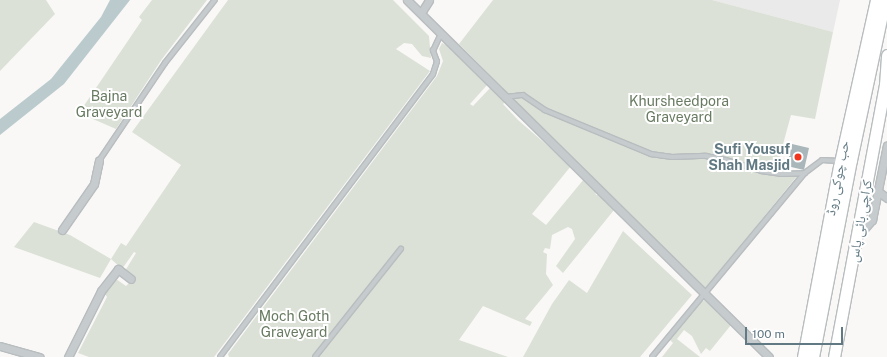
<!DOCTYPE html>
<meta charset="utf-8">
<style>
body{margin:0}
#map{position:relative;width:887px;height:357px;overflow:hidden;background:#f9f8f6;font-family:"Public Sans","Noto Naskh Arabic",sans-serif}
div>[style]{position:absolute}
.built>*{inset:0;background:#e9eae9}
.green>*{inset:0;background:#dbe1d6}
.water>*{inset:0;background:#bbcbcd}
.building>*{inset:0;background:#a9b6ba}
.roads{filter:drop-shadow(1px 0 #b8bdbf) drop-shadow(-1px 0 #b8bdbf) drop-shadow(0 1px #b8bdbf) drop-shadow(0 -1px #b8bdbf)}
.service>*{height:3.5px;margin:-1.75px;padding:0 1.75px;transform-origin:1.75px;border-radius:1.75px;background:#c6cbce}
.minor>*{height:7px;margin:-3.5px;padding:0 3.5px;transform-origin:3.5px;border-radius:3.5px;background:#c6cbce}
.trunk>*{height:11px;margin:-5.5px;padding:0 5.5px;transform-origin:5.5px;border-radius:5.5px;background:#fff}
.dots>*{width:11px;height:11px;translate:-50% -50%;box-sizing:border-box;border:2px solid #fff;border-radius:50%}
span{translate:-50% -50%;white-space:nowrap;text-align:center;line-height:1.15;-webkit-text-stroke:4px #fff;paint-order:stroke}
.park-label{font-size:14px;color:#687a61}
.poi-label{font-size:14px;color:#617983;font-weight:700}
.right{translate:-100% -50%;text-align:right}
.street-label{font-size:14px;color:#617983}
.scale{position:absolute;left:745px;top:327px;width:98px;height:18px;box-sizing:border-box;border:2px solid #617983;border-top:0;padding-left:5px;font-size:12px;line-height:14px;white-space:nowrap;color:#617983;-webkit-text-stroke:3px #fff;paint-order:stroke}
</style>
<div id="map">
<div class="built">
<div style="clip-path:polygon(712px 0,840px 0,833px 32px)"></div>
</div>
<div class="green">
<div style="clip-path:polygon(0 0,46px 0,55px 14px,0 71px)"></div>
<div style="clip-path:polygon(152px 0,207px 0,162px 59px,116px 129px,79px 113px,142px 20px,139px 17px)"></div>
<div style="clip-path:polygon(228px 0,393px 0,429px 36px,431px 58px,422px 56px,412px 44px,404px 43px,396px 49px,430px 71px,214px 357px,89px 357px,78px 353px,107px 297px,104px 292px,111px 280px,116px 279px,126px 286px,130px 282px,125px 271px,136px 253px,134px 252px,122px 269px,111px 259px,100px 278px,14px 247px,34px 222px,70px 235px,111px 259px,121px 243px,126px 246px,181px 165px,132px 132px)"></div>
<div style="clip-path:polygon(493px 0,712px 0,833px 32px,815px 119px,791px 115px,776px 170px,797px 176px,704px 290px,459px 44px)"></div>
<div style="clip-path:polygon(442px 43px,450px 47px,488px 84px,470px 104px,473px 106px,491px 87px,506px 101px,503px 104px,518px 120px,571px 166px,532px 214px,546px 225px,584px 179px,595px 191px,596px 195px,600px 194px,614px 210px,563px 273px,556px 266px,575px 239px,572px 229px,568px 227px,552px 235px,550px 249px,545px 248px,543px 252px,547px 254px,546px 274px,553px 285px,525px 319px,532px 322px,530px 326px,483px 306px,459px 340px,508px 357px,318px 357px,403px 250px,400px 248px,313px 357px,229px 357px,228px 354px,437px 76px,443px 61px,439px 49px)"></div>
<div style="clip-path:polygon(623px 231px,692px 295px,640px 357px,523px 357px,552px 304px,569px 280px,587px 293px)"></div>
<div style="clip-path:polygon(705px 300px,731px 325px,710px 351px,706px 348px,701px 354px,692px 336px,684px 330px,677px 339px,700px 357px,662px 357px,673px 343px,669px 339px,699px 303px)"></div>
</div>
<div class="water">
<div style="clip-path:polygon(110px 0,130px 0,64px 84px,0 135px,0 119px,51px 79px,101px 17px)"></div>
</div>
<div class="building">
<div style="clip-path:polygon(792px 144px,809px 148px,804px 170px,787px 166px)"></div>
</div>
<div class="roads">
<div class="service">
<div style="left:506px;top:97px;width:17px;rotate:-7deg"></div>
<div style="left:523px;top:95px;width:27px;rotate:34deg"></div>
<div style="left:545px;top:110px;width:115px;rotate:22.5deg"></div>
<div style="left:651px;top:154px;width:21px;rotate:8deg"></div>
<div style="left:672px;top:157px;width:34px;rotate:-2deg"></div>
<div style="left:706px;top:156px;width:20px;rotate:11deg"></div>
<div style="left:726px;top:160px;width:37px;rotate:17deg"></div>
<div style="left:761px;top:171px;width:21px;rotate:8deg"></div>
<div style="left:782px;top:174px;width:23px;rotate:-2deg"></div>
<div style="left:99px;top:161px;width:118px;rotate:-56deg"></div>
<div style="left:165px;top:63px;width:80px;rotate:-51.6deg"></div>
<div style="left:220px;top:357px;width:354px;rotate:-53deg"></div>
<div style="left:433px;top:74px;width:13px;rotate:-72deg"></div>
<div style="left:437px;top:62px;width:12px;rotate:-110deg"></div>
<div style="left:433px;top:51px;width:19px;rotate:-65deg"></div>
<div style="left:315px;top:357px;width:138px;rotate:-51.5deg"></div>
<div style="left:652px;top:357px;width:239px;rotate:-50.3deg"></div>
<div style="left:805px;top:173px;width:21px;rotate:-37deg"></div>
<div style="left:822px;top:160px;width:17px;rotate:3deg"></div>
</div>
<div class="minor">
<div style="left:407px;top:0;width:508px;rotate:44.6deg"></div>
<div style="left:421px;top:13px;width:15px;rotate:-58deg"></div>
<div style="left:879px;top:192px;width:10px;rotate:37deg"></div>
<div style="left:62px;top:230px;width:56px;rotate:-55.2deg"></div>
<div style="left:94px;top:184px;width:24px;rotate:-78deg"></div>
<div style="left:857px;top:237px;width:23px;rotate:-49deg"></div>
<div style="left:872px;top:220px;width:76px;rotate:-78.7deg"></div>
<div style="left:0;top:346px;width:41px;rotate:15.8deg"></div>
<div style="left:68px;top:357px;width:74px;rotate:-63.4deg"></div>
<div style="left:101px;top:291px;width:28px;rotate:-52deg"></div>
<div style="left:118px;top:269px;width:16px;rotate:38deg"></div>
</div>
<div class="trunk">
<div style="left:803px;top:357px;width:193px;rotate:-79.3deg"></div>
<div style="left:839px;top:167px;width:171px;rotate:-77.5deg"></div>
<div style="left:813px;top:357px;width:201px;rotate:-79.1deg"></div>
<div style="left:851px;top:160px;width:164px;rotate:-78deg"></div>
<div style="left:834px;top:357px;width:277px;rotate:-79.4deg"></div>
<div style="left:885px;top:85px;width:30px;rotate:-86deg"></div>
</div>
</div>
<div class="dots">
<div style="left:798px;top:157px;background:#f2351d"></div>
</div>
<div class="park-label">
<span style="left:109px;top:104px">Bajna<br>Graveyard</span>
<span style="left:679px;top:109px">Khursheedpora<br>Graveyard</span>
<span style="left:294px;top:324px">Moch Goth<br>Graveyard</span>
</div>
<div class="poi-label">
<span class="right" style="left:790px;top:157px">Sufi Yousuf<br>Shah Masjid</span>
</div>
<div class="street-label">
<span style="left:837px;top:178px;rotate:-79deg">حب چوکی روڈ</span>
<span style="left:860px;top:221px;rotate:-80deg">کراچی بائی پاس</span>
</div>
<div class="scale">100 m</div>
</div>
